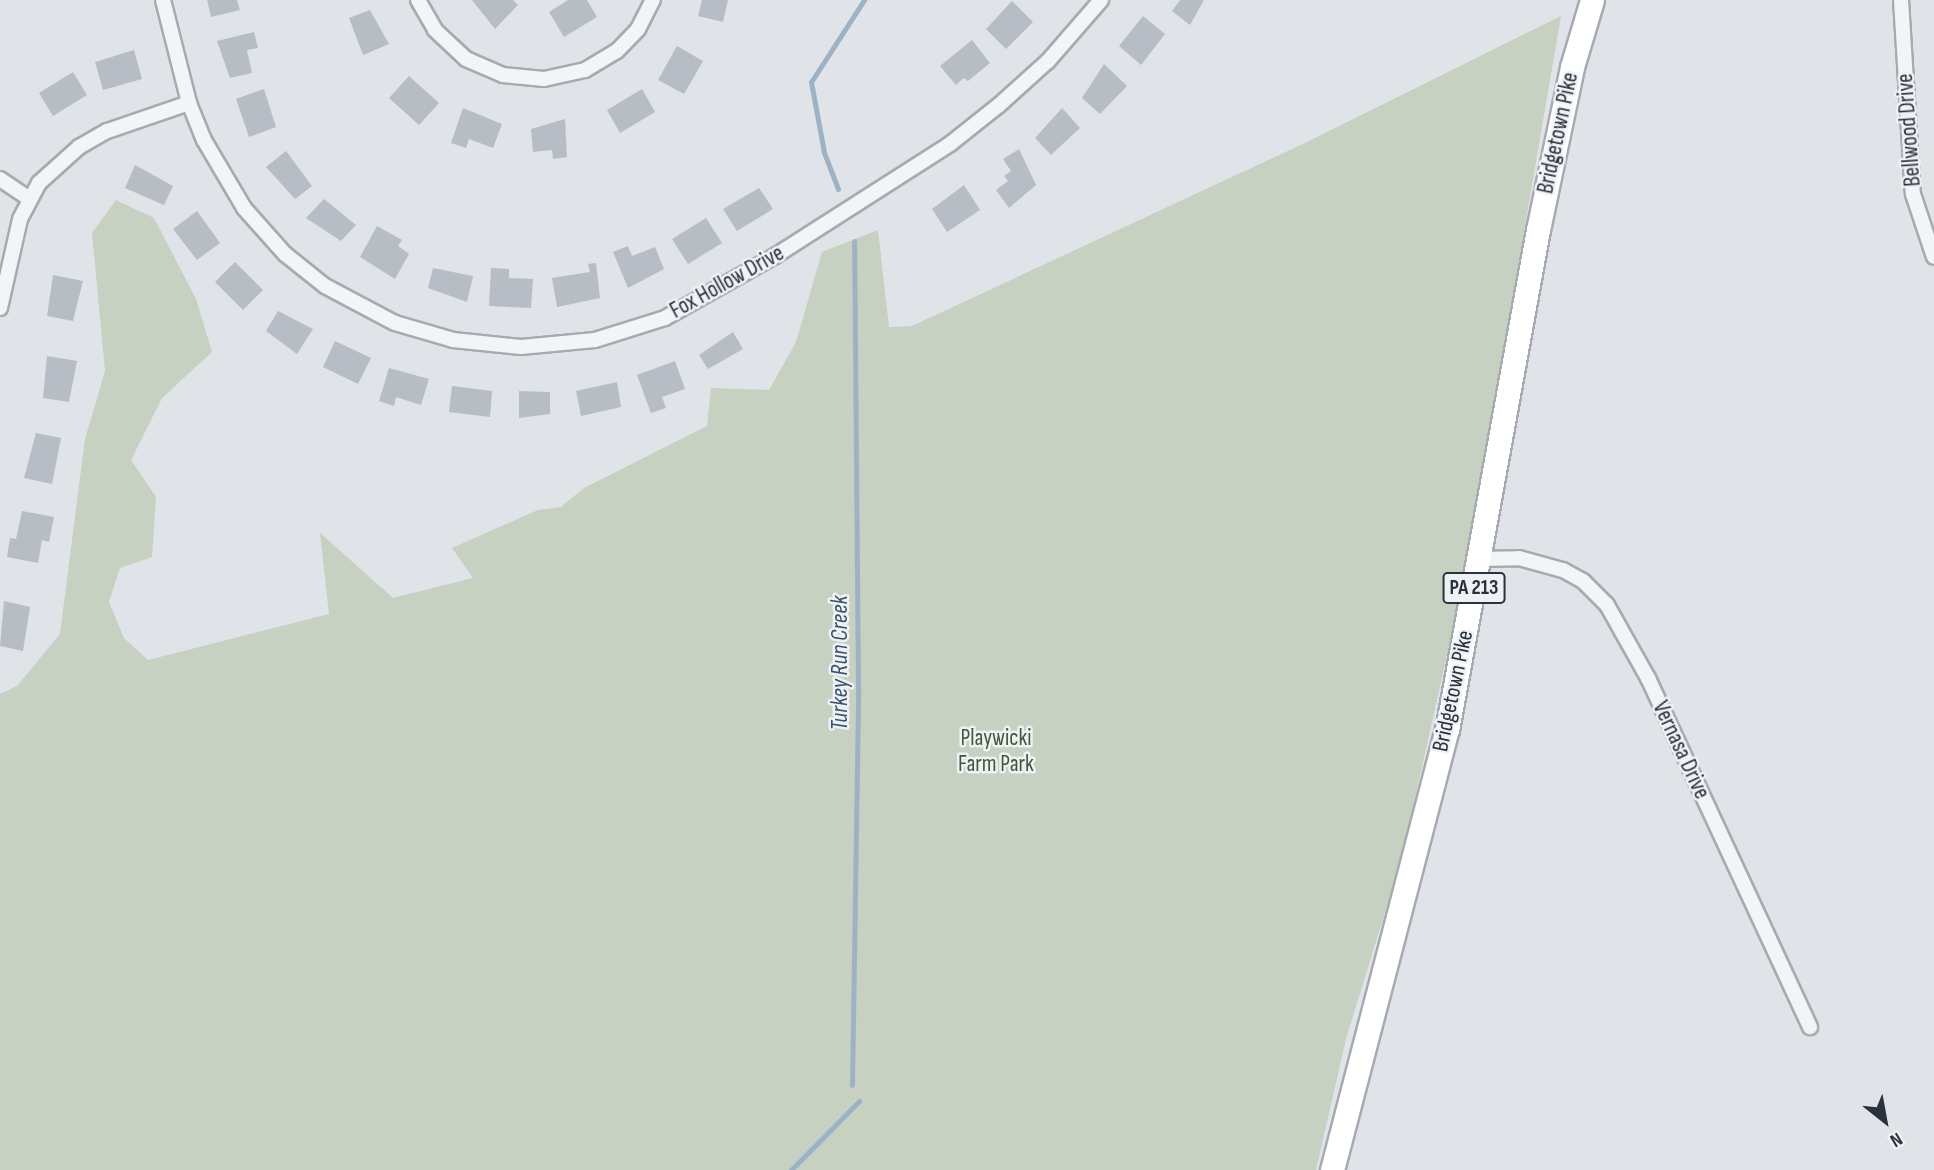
<!DOCTYPE html>
<style>
body{margin:0}
#map{position:relative;width:1934px;height:1170px;overflow:hidden;background:#e0e3e7;font-family:"Sofia Sans Condensed",sans-serif}
div>[style]{position:absolute}
.green>*{inset:0;background:#c6d1c1}
.stream>*{height:5px;margin:-2.5px;padding:0 2.5px;transform-origin:2.5px;border-radius:2.5px;background:#9db3c5}
.building>*{inset:0;background:#b7bdc4}
.roads{filter:drop-shadow(2px 0 #a6aab1) drop-shadow(-2px 0 #a6aab1) drop-shadow(0 2px #a6aab1) drop-shadow(0 -2px #a6aab1)}
.minor>*{height:14px;margin:-7px;padding:0 7px;transform-origin:7px;border-radius:7px;background:#f2f4f6}
.primary>*{height:23px;margin:-11.5px;padding:0 11.5px;transform-origin:11.5px;border-radius:11.5px;background:#fff}
span{translate:-50% -50%;white-space:nowrap;text-align:center;line-height:1.15;-webkit-text-stroke:5px #eff2f5;paint-order:stroke}
.shield-label span{padding:2px 5px;background:#eff2f5;border:2px solid;border-radius:5px;-webkit-text-stroke-width:0}
.shield-label{font-size:21px;color:#2a323d;font-weight:700}
.street-label{font-size:23px;color:#2a323d}
.park-label{font-size:23px;color:#405838}
.water-label{font-size:24px;color:#37536e;font-style:italic}
.north{position:absolute;left:1850px;top:1086px;width:70px;height:70px;-webkit-text-stroke:5px #eff2f5;paint-order:stroke;rotate:149deg;font-size:19px;font-weight:700;line-height:28px;text-align:center;color:#2a323d}
.north::after{content:'';display:block;margin:auto;width:24px;height:32px;background:#2a323d;clip-path:polygon(50% 0,100% 100%,50% 72%,0 100%)}
</style>
<div id="map">
<div class="green">
<div style="clip-path:polygon(1561px 16px,1465px 575px,1401px 860px,1346px 1039px,1316px 1170px,0 1170px,0 694px,17px 686px,60px 634px,85px 439px,105px 371px,92px 233px,116px 200px,154px 218px,196px 299px,212px 352px,162px 398px,131px 460px,156px 497px,152px 557px,120px 568px,109px 602px,124px 638px,148px 660px,329px 614px,320px 533px,393px 598px,473px 578px,452px 548px,538px 510px,561px 507px,584px 488px,707px 426px,711px 388px,769px 390px,796px 342px,822px 252px,878px 230px,889px 327px,912px 326px,1305px 143px)"></div>
</div>
<div class="stream">
<div style="left:838px;top:189px;width:40px;rotate:-111deg"></div>
<div style="left:824px;top:152px;width:71px;rotate:-100.5deg"></div>
<div style="left:811px;top:82px;width:98px;rotate:-57.1deg"></div>
<div style="left:852px;top:1085px;width:397px;rotate:-89.1deg"></div>
<div style="left:858px;top:688px;width:447px;rotate:-90.5deg"></div>
<div style="left:791px;top:1170px;width:97px;rotate:-45.4deg"></div>
</div>
<div class="building">
<div style="clip-path:polygon(207px 0,237px 0,240px 10px,211px 17px)"></div>
<div style="clip-path:polygon(472px 0,513px 0,518px 5px,495px 29px)"></div>
<div style="clip-path:polygon(568px 0,587px 0,597px 17px,564px 37px,549px 12px)"></div>
<div style="clip-path:polygon(702px 0,728px 0,723px 22px,698px 16px)"></div>
<div style="clip-path:polygon(1180px 0,1204px 0,1190px 25px,1172px 11px)"></div>
<div style="clip-path:polygon(1012px 1px,1033px 22px,1006px 49px,986px 29px)"></div>
<div style="clip-path:polygon(370px 10px,389px 44px,363px 55px,349px 18px)"></div>
<div style="clip-path:polygon(1143px 16px,1165px 34px,1141px 65px,1119px 46px)"></div>
<div style="clip-path:polygon(254px 32px,258px 48px,247px 50px,252px 73px,230px 78px,217px 41px)"></div>
<div style="clip-path:polygon(972px 40px,990px 63px,968px 81px,964px 78px,956px 85px,940px 66px)"></div>
<div style="clip-path:polygon(677px 46px,703px 61px,684px 94px,658px 80px)"></div>
<div style="clip-path:polygon(134px 50px,142px 79px,103px 90px,95px 62px)"></div>
<div style="clip-path:polygon(1104px 64px,1127px 86px,1100px 114px,1082px 98px)"></div>
<div style="clip-path:polygon(73px 72px,87px 95px,53px 116px,39px 93px)"></div>
<div style="clip-path:polygon(409px 76px,439px 103px,419px 125px,389px 98px)"></div>
<div style="clip-path:polygon(264px 89px,276px 127px,249px 137px,236px 99px)"></div>
<div style="clip-path:polygon(642px 89px,655px 112px,620px 133px,607px 110px)"></div>
<div style="clip-path:polygon(463px 108px,502px 124px,493px 148px,469px 139px,466px 148px,451px 143px)"></div>
<div style="clip-path:polygon(1062px 108px,1080px 128px,1051px 155px,1035px 138px)"></div>
<div style="clip-path:polygon(565px 119px,567px 157px,553px 159px,552px 150px,533px 152px,531px 129px)"></div>
<div style="clip-path:polygon(1019px 149px,1036px 185px,1009px 208px,996px 190px,1008px 181px,1004px 176px,1011px 171px,1003px 159px)"></div>
<div style="clip-path:polygon(286px 151px,312px 186px,295px 199px,266px 167px)"></div>
<div style="clip-path:polygon(135px 165px,173px 186px,164px 205px,125px 188px)"></div>
<div style="clip-path:polygon(964px 185px,980px 210px,947px 232px,932px 209px)"></div>
<div style="clip-path:polygon(759px 188px,773px 209px,737px 231px,723px 209px)"></div>
<div style="clip-path:polygon(324px 199px,356px 225px,341px 241px,306px 218px)"></div>
<div style="clip-path:polygon(197px 211px,220px 243px,197px 260px,173px 229px)"></div>
<div style="clip-path:polygon(706px 218px,722px 243px,688px 264px,672px 239px)"></div>
<div style="clip-path:polygon(377px 226px,402px 240px,398px 246px,409px 254px,395px 279px,360px 257px)"></div>
<div style="clip-path:polygon(628px 246px,632px 256px,655px 247px,664px 269px,628px 288px,613px 252px)"></div>
<div style="clip-path:polygon(235px 262px,263px 290px,243px 310px,215px 282px)"></div>
<div style="clip-path:polygon(596px 263px,600px 298px,557px 307px,552px 278px,590px 272px,588px 264px)"></div>
<div style="clip-path:polygon(433px 268px,473px 276px,467px 302px,428px 288px)"></div>
<div style="clip-path:polygon(491px 268px,509px 269px,509px 278px,533px 279px,531px 308px,489px 306px)"></div>
<div style="clip-path:polygon(53px 275px,83px 281px,73px 321px,47px 316px)"></div>
<div style="clip-path:polygon(278px 311px,313px 329px,297px 354px,266px 331px)"></div>
<div style="clip-path:polygon(733px 332px,743px 349px,708px 369px,699px 355px)"></div>
<div style="clip-path:polygon(335px 341px,371px 358px,358px 384px,323px 367px)"></div>
<div style="clip-path:polygon(47px 356px,77px 361px,69px 402px,43px 398px)"></div>
<div style="clip-path:polygon(675px 361px,685px 389px,662px 397px,666px 408px,651px 413px,637px 375px)"></div>
<div style="clip-path:polygon(389px 368px,429px 379px,421px 405px,396px 397px,394px 406px,379px 401px)"></div>
<div style="clip-path:polygon(617px 382px,621px 407px,581px 416px,576px 391px)"></div>
<div style="clip-path:polygon(452px 386px,492px 391px,490px 417px,449px 412px)"></div>
<div style="clip-path:polygon(519px 391px,550px 392px,550px 414px,519px 418px)"></div>
<div style="clip-path:polygon(36px 433px,61px 438px,52px 484px,24px 478px)"></div>
<div style="clip-path:polygon(22px 511px,54px 517px,49px 542px,42px 540px,38px 563px,7px 557px,10px 538px,16px 539px)"></div>
<div style="clip-path:polygon(4px 601px,30px 607px,23px 651px,0 646px)"></div>
</div>
<div class="roads">
<div class="minor">
<div style="left:163px;top:0;width:106px;rotate:75.8deg"></div>
<div style="left:189px;top:103px;width:40px;rotate:68deg"></div>
<div style="left:204px;top:140px;width:79px;rotate:59.5deg"></div>
<div style="left:244px;top:208px;width:62px;rotate:48.3deg"></div>
<div style="left:285px;top:254px;width:51px;rotate:38.7deg"></div>
<div style="left:325px;top:286px;width:79px;rotate:27.9deg"></div>
<div style="left:395px;top:323px;width:60px;rotate:16.3deg"></div>
<div style="left:453px;top:340px;width:68px;rotate:5.9deg"></div>
<div style="left:521px;top:347px;width:74px;rotate:-5.4deg"></div>
<div style="left:595px;top:340px;width:73px;rotate:-17.4deg"></div>
<div style="left:665px;top:318px;width:126px;rotate:-29.4deg"></div>
<div style="left:775px;top:256px;width:208px;rotate:-32.6deg"></div>
<div style="left:950px;top:144px;width:61px;rotate:-38.4deg"></div>
<div style="left:998px;top:106px;width:67px;rotate:-42deg"></div>
<div style="left:1048px;top:61px;width:81px;rotate:-49deg"></div>
<div style="left:418px;top:0;width:34px;rotate:60deg"></div>
<div style="left:435px;top:30px;width:42px;rotate:43.1deg"></div>
<div style="left:466px;top:59px;width:40px;rotate:23.4deg"></div>
<div style="left:503px;top:75px;width:41px;rotate:5.6deg"></div>
<div style="left:544px;top:79px;width:42px;rotate:-12.4deg"></div>
<div style="left:585px;top:70px;width:37px;rotate:-31deg"></div>
<div style="left:617px;top:51px;width:30px;rotate:-46deg"></div>
<div style="left:638px;top:29px;width:33px;rotate:-63deg"></div>
<div style="left:1901px;top:0;width:194px;rotate:86.5deg"></div>
<div style="left:1913px;top:194px;width:66px;rotate:71.6deg"></div>
<div style="left:0;top:179px;width:34px;rotate:34deg"></div>
<div style="left:0;top:308px;width:91px;rotate:-77.3deg"></div>
<div style="left:20px;top:219px;width:41px;rotate:-62.2deg"></div>
<div style="left:39px;top:183px;width:54px;rotate:-42deg"></div>
<div style="left:79px;top:147px;width:32px;rotate:-30deg"></div>
<div style="left:107px;top:131px;width:87px;rotate:-18.9deg"></div>
<div style="left:1480px;top:559px;width:39px;rotate:-1deg"></div>
<div style="left:1519px;top:558px;width:46px;rotate:15.3deg"></div>
<div style="left:1563px;top:570px;width:23px;rotate:29deg"></div>
<div style="left:1583px;top:581px;width:34px;rotate:45deg"></div>
<div style="left:1607px;top:605px;width:84px;rotate:60.7deg"></div>
<div style="left:1648px;top:678px;width:385px;rotate:65.1deg"></div>
</div>
<div class="primary">
<div style="left:1332px;top:1170px;width:455px;rotate:-75.4deg"></div>
<div style="left:1447px;top:730px;width:508px;rotate:-79.69deg"></div>
<div style="left:1538px;top:230px;width:167px;rotate:-78.2deg"></div>
<div style="left:1572px;top:67px;width:70px;rotate:-73.4deg"></div>
</div>
</div>
<div class="shield-label">
<span style="left:1474px;top:588px">PA 213</span>
</div>
<div class="street-label">
<span style="left:1909px;top:130px;rotate:-94deg">Bellwood Drive</span>
<span style="left:1558px;top:133px;rotate:-78deg">Bridgetown Pike</span>
<span style="left:727px;top:282px;rotate:-29deg">Fox Hollow Drive</span>
<span style="left:1453px;top:691px;rotate:-78deg">Bridgetown Pike</span>
<span style="left:1681px;top:750px;rotate:65deg">Vernasa Drive</span>
</div>
<div class="park-label">
<span style="left:996px;top:751px">Playwicki<br>Farm Park</span>
</div>
<div class="water-label">
<span style="left:840px;top:663px;rotate:-90deg">Turkey Run Creek</span>
</div>
<div class="north">N</div>
</div>
